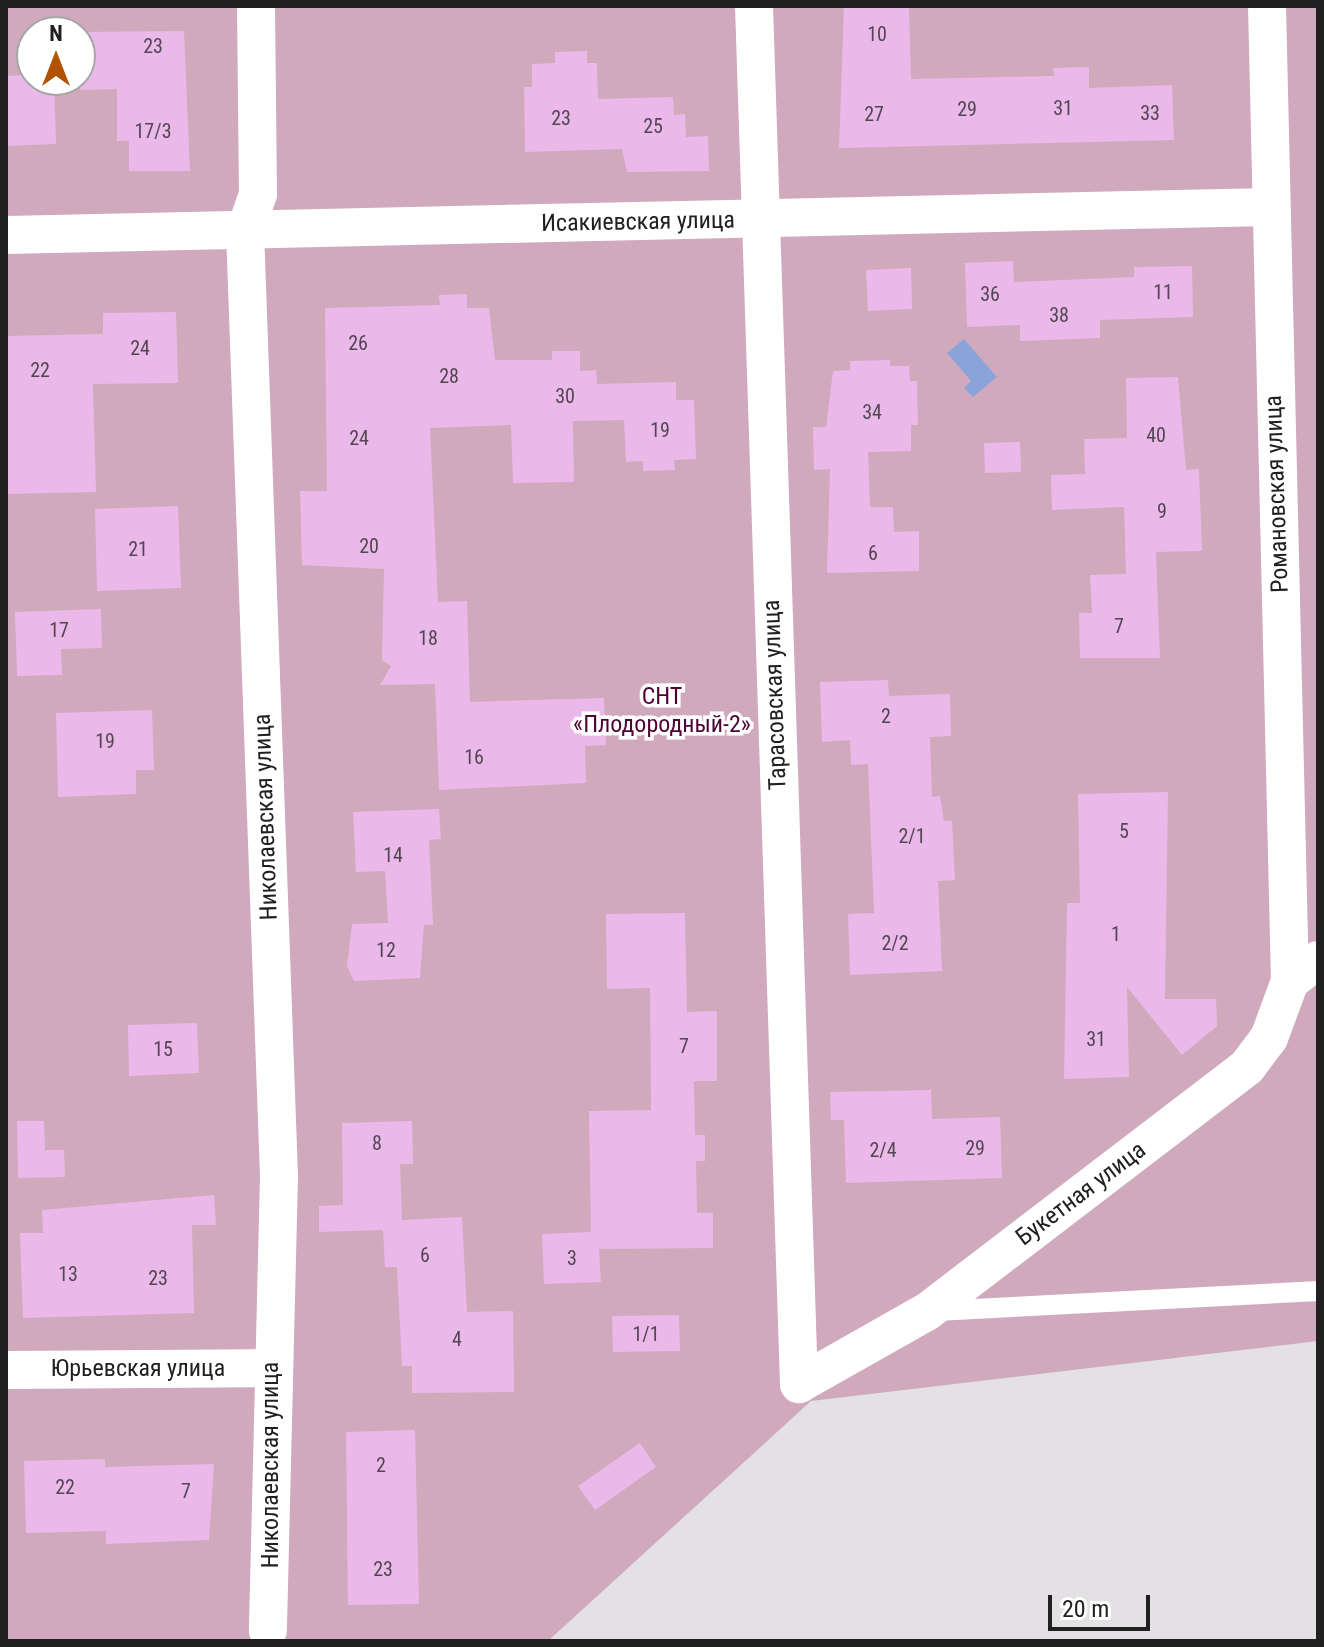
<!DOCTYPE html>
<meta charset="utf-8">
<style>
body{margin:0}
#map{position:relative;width:1324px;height:1647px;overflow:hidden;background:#e3e1e4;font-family:"Roboto Condensed",sans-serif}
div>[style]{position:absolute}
.green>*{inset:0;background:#d0a9bc}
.water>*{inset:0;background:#8aa4da}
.building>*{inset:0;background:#eab9e9}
.service>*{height:20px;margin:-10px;padding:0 10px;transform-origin:10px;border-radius:10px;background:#fff}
.minor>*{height:38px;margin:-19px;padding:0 19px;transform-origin:19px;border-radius:19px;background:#fff}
span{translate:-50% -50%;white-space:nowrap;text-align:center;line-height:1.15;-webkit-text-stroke:7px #fff;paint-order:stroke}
.number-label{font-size:20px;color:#534653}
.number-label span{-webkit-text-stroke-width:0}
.street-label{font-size:24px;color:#212021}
.park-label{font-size:24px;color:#4e0233}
.frame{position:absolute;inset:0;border:8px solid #212021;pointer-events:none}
.north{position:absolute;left:16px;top:16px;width:80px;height:80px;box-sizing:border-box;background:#fff;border:2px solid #a6a6a6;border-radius:50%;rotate:0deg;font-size:22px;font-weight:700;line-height:32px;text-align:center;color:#212021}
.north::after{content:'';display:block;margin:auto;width:28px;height:36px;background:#b15300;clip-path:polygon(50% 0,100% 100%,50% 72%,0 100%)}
.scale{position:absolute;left:1048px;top:1595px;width:102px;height:36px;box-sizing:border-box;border:4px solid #212021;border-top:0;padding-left:10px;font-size:24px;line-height:28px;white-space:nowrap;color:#212021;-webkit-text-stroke:6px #fff;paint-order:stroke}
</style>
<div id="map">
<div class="green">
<div style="clip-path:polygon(evenodd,6px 6px,1318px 6px,1318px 1341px,811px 1401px,548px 1641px,6px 1641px,6px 6px,32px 32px,80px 32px,80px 80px,32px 80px,32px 32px)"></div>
</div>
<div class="water">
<div style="clip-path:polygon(964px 339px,997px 377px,973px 397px,964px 388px,971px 381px,947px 353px)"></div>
</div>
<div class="building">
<div style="clip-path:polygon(844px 6px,909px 6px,911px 79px,1054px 76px,1053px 68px,1089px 67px,1089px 88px,1172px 85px,1174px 140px,839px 148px)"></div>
<div style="clip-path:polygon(184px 31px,190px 171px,129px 171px,129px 141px,117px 141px,117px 89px,80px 90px,80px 32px)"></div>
<div style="clip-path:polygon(587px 51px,587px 63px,597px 63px,598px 99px,673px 97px,674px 115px,685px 114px,686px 137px,708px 136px,709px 171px,627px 172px,622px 149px,525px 152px,524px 87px,532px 87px,532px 64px,555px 63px,555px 52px)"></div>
<div style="clip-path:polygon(32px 75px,54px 80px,56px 144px,6px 146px,6px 76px)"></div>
<div style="clip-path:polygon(1013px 261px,1014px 282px,1134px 277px,1134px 267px,1192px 266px,1193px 317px,1100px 320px,1100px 338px,1020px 341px,1020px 325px,967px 327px,965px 263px)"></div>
<div style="clip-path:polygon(911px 268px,912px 309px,868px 311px,866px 270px)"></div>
<div style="clip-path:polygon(467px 294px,467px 308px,489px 308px,495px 360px,552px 360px,552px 351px,580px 351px,580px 371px,596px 370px,597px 384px,676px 382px,676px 400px,694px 400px,696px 459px,674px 460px,675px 470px,643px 471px,643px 461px,626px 462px,624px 420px,573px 421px,574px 482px,513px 483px,511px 425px,430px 428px,438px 602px,467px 601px,470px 702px,604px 698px,606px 745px,585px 746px,586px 783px,439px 790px,435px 684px,380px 685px,391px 666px,382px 660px,384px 569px,302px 565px,300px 491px,327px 491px,325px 308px,440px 305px,439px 295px)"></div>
<div style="clip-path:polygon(176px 312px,178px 383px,93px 384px,96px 492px,6px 494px,6px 336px,103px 334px,103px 313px)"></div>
<div style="clip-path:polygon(890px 360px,890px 366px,909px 366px,910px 381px,917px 381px,918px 425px,911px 425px,911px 451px,868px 452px,870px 507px,893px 507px,894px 532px,919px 531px,919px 571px,827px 573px,830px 469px,814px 470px,813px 427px,826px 427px,833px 371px,850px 370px,850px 361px)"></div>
<div style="clip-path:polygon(1178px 377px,1186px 470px,1199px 469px,1202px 551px,1156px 552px,1160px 658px,1080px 658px,1079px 613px,1092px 613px,1090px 575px,1126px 574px,1124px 507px,1052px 510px,1051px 475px,1085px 474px,1084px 439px,1127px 438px,1126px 378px)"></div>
<div style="clip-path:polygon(1020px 442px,1021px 472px,985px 473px,984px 443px)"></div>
<div style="clip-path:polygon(178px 506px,181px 588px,97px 591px,95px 509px)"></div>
<div style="clip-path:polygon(101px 609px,102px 648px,61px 649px,62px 675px,17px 676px,15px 612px)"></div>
<div style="clip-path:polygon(888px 680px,889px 696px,950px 694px,951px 736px,930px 737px,932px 797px,940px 796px,944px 821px,952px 821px,955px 880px,938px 881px,942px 971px,850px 975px,848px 914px,874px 913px,868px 764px,851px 765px,850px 740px,822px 742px,820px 682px)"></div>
<div style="clip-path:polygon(152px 710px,154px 770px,136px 770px,136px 794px,58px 797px,56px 713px)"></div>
<div style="clip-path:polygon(1168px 792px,1165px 999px,1216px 999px,1217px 1026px,1182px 1055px,1127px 987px,1129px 1077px,1064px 1079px,1067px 903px,1080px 903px,1078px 794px)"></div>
<div style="clip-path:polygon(439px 809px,441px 839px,429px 840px,433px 925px,424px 925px,420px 978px,354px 981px,347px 966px,352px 924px,388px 923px,385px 871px,356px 872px,353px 812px)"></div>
<div style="clip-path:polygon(685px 913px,687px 1012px,717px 1011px,717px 1081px,694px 1081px,695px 1135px,705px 1135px,705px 1161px,696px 1161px,697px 1213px,713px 1213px,713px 1248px,599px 1249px,601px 1282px,544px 1284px,542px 1234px,591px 1232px,589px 1111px,651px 1110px,650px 988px,607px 989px,606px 914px)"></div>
<div style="clip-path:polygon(197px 1023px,199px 1073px,129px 1076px,128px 1025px)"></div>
<div style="clip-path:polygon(931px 1090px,932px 1119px,1000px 1117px,1002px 1178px,846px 1183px,844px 1120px,831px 1120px,830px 1092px)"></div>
<div style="clip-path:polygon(17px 1121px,44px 1121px,45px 1150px,64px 1150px,65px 1177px,18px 1178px)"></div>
<div style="clip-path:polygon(412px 1121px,413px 1164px,400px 1164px,402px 1220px,462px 1217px,467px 1312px,513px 1311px,514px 1392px,412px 1393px,412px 1366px,402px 1366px,397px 1267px,385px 1267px,383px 1230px,319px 1232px,319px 1206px,343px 1205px,342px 1123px)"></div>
<div style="clip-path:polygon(214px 1195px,216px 1225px,192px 1225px,194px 1313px,23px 1318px,20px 1233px,43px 1233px,42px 1210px)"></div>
<div style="clip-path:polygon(679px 1315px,680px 1351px,613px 1352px,612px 1316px)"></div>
<div style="clip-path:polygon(415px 1430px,419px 1604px,348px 1605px,346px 1432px)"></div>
<div style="clip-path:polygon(640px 1443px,656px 1467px,595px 1510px,578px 1486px)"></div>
<div style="clip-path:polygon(105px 1459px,105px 1467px,214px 1464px,209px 1540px,106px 1544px,106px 1531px,26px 1533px,24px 1461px)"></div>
</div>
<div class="service">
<div style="left:936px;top:1311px;width:383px;rotate:-3deg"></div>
</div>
<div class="minor">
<div style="left:256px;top:6px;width:188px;rotate:89.4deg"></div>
<div style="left:258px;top:194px;width:39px;rotate:109deg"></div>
<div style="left:245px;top:231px;width:946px;rotate:87.94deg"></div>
<div style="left:279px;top:1176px;width:455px;rotate:91.4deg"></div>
<div style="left:754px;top:6px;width:1379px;rotate:88.13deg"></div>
<div style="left:799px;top:1384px;width:148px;rotate:-29.5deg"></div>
<div style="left:928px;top:1311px;width:402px;rotate:-37.4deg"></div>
<div style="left:1247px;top:1067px;width:36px;rotate:-53deg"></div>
<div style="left:1269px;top:1038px;width:61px;rotate:-69.8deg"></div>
<div style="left:1290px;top:981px;width:35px;rotate:-37deg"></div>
<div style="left:1267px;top:6px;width:975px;rotate:88.65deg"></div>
<div style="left:6px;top:235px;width:1263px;rotate:-1.27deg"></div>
<div style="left:6px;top:1370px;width:265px;rotate:-0.4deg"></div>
</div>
<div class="number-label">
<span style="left:877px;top:34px">10</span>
<span style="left:153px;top:46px">23</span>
<span style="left:1063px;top:108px">31</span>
<span style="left:967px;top:109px">29</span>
<span style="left:1150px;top:113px">33</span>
<span style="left:874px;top:114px">27</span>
<span style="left:561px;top:118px">23</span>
<span style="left:653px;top:126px">25</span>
<span style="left:153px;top:131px">17/3</span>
<span style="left:1163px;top:292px">11</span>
<span style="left:990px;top:294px">36</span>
<span style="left:1059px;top:315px">38</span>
<span style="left:358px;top:343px">26</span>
<span style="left:140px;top:348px">24</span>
<span style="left:40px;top:370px">22</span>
<span style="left:449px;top:376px">28</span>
<span style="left:565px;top:396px">30</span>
<span style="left:872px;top:412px">34</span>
<span style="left:660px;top:430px">19</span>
<span style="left:1156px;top:435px">40</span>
<span style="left:359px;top:438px">24</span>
<span style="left:1162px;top:511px">9</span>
<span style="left:369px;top:546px">20</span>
<span style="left:138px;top:549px">21</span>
<span style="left:873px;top:553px">6</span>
<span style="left:1119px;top:626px">7</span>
<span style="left:59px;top:630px">17</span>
<span style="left:428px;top:638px">18</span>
<span style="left:886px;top:716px">2</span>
<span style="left:105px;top:741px">19</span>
<span style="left:474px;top:757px">16</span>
<span style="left:1124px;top:831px">5</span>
<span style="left:912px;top:836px">2/1</span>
<span style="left:393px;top:855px">14</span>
<span style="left:1116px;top:934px">1</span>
<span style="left:895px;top:943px">2/2</span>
<span style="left:386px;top:950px">12</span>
<span style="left:1096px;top:1039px">31</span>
<span style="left:684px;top:1046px">7</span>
<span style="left:163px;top:1049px">15</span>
<span style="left:377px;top:1143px">8</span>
<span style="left:975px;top:1148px">29</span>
<span style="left:883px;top:1150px">2/4</span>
<span style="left:425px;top:1255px">6</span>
<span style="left:572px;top:1258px">3</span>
<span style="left:68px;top:1274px">13</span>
<span style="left:158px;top:1278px">23</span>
<span style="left:646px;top:1334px">1/1</span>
<span style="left:457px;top:1339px">4</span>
<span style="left:381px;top:1465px">2</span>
<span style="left:65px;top:1487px">22</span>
<span style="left:186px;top:1491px">7</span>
<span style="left:383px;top:1569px">23</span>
</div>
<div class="street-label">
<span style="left:638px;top:222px;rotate:-1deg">Исакиевская улица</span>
<span style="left:1277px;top:494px;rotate:-92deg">Романовская улица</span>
<span style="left:775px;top:695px;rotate:-92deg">Тарасовская улица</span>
<span style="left:266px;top:817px;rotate:-92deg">Николаевская улица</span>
<span style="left:1081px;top:1194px;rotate:-37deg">Букетная улица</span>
<span style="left:138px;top:1369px">Юрьевская улица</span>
<span style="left:271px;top:1465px;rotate:-90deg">Николаевская улица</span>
</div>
<div class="park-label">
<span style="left:662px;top:711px">СНТ<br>«Плодородный-2»</span>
</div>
<div class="frame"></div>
<div class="north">N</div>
<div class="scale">20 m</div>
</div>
